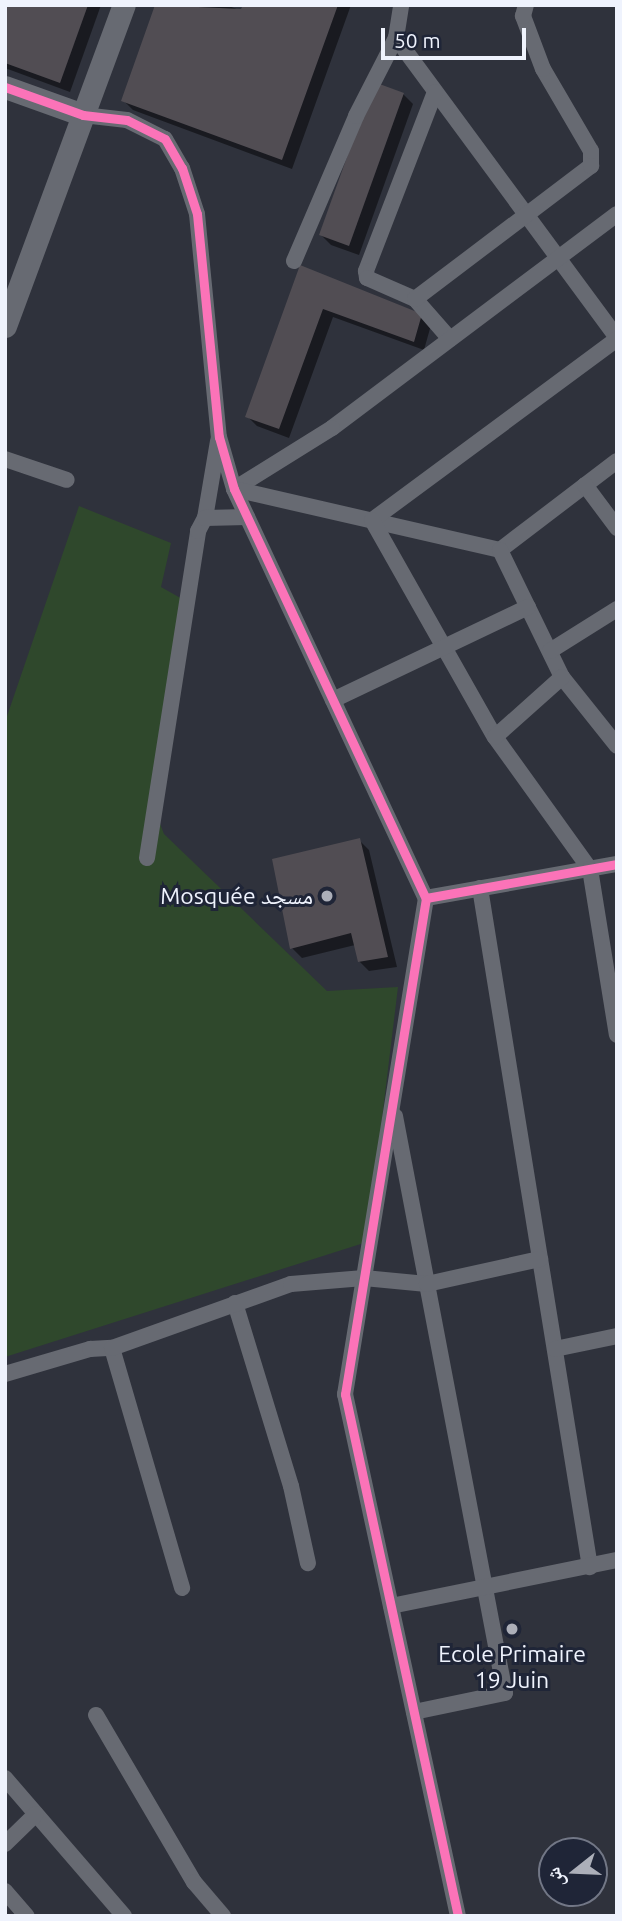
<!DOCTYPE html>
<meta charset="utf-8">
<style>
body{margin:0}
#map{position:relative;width:622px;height:1921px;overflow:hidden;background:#2f323c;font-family:Ubuntu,"Noto Naskh Arabic",sans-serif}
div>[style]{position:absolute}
.green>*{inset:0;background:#2f482c}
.shadow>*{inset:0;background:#0007}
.building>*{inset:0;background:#514d53}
.street>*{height:16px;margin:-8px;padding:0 8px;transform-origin:8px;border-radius:8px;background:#676a72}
.secondary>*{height:23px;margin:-11.5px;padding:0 11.5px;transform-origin:11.5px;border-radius:11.5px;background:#676a72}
.cycleway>*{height:9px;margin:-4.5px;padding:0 4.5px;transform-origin:4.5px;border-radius:4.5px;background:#fb73b8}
.dots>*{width:19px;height:19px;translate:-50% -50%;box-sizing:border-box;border:4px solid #1f2537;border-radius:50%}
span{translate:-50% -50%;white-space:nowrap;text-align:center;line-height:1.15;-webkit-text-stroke:6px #1f2537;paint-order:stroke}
.poi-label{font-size:23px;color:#eff3fd}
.right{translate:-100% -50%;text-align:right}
.frame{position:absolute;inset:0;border:7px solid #eff3fd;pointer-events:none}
.north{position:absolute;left:538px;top:1837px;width:70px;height:70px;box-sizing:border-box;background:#1f2537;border:2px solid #727786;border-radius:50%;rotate:252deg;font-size:19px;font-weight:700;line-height:28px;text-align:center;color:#eff3fd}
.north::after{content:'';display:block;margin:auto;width:24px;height:32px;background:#acafb9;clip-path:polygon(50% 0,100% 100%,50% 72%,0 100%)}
.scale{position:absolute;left:381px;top:28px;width:145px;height:32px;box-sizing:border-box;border:4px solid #eff3fd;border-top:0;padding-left:9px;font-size:21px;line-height:24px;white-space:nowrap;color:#eff3fd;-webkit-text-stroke:5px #1f2537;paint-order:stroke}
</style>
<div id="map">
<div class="green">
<div style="clip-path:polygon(79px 506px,171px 543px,161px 587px,184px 600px,155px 811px,164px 834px,327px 991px,398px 987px,367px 1242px,5px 1357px,5px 722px)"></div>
</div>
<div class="shadow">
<div style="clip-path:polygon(5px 5px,101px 5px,70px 92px,5px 68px)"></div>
<div style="clip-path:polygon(157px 5px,226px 5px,242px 11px,245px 5px,351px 5px,292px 169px,133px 110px,123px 100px)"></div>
<div style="clip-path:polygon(403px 94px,413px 104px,359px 255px,331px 245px,321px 235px)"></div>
<div style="clip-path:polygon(301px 268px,421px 315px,431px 325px,424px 350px,333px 317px,289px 438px,257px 426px,247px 416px)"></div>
<div style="clip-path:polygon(359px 840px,369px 850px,397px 967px,369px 971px,359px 961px,355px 945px,302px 958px,292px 948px)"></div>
</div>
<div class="building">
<div style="clip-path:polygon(5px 5px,88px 5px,60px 83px,5px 63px)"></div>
<div style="clip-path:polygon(155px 5px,241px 9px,243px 5px,338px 5px,282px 160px,121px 101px)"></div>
<div style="clip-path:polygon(374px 82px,404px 93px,349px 246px,319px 235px)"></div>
<div style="clip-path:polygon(300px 265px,422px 314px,414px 342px,323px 309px,279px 429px,245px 417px)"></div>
<div style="clip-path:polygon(360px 838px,388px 957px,358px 962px,351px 933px,290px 949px,272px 859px)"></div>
</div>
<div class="street">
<div style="left:396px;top:38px;width:373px;rotate:53.6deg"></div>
<div style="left:435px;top:92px;width:192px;rotate:111.1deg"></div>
<div style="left:366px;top:271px;width:7px;rotate:82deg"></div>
<div style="left:367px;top:278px;width:52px;rotate:23.6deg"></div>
<div style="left:415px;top:299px;width:53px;rotate:48.8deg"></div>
<div style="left:83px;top:115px;width:44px;rotate:6.5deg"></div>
<div style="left:127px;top:120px;width:42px;rotate:26.6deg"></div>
<div style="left:165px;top:139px;width:34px;rotate:60deg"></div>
<div style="left:182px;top:168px;width:48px;rotate:71.9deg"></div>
<div style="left:197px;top:214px;width:224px;rotate:84.4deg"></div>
<div style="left:219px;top:437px;width:54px;rotate:73.9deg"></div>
<div style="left:234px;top:489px;width:452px;rotate:64.9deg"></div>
<div style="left:426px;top:898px;width:194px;rotate:-10.1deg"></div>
<div style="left:617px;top:214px;width:356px;rotate:143.1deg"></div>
<div style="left:332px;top:428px;width:115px;rotate:148.1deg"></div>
<div style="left:234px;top:489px;width:273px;rotate:12.9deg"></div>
<div style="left:500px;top:550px;width:147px;rotate:-37.3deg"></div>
<div style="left:294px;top:261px;width:158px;rotate:-66.8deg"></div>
<div style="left:356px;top:116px;width:88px;rotate:-62.9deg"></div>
<div style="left:396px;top:38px;width:33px;rotate:-81deg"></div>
<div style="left:415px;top:299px;width:221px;rotate:-37.1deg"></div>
<div style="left:591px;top:166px;width:15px;rotate:-90deg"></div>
<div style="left:591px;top:151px;width:95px;rotate:-120.3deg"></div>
<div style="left:543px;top:69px;width:57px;rotate:-110.7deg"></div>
<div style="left:523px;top:16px;width:11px;rotate:-75deg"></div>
<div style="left:617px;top:339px;width:305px;rotate:143.5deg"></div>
<div style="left:372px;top:520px;width:249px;rotate:60.5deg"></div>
<div style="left:495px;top:737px;width:163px;rotate:54.3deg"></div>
<div style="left:590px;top:869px;width:168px;rotate:80.8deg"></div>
<div style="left:5px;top:459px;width:65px;rotate:18.7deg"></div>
<div style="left:585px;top:485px;width:54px;rotate:53.3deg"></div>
<div style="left:205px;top:518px;width:78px;rotate:-80.4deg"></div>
<div style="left:500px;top:550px;width:141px;rotate:64deg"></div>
<div style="left:562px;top:677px;width:88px;rotate:51.4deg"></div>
<div style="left:550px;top:651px;width:79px;rotate:-32.1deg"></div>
<div style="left:333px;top:700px;width:216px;rotate:-25.5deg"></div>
<div style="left:495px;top:737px;width:90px;rotate:-41.8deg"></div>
<div style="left:147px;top:858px;width:331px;rotate:-81.1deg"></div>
<div style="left:198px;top:531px;width:15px;rotate:-62deg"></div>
<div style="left:205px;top:518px;width:42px;rotate:-1.4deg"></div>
<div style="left:480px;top:888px;width:688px;rotate:80.8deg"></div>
<div style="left:426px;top:898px;width:503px;rotate:99.27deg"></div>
<div style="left:345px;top:1394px;width:534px;rotate:77.79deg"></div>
<div style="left:395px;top:1116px;width:587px;rotate:79.21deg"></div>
<div style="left:505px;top:1693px;width:93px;rotate:168.2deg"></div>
<div style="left:235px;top:1303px;width:191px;rotate:73deg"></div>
<div style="left:291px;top:1486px;width:79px;rotate:77.6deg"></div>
<div style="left:112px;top:1348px;width:250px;rotate:73.7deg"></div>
<div style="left:555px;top:1349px;width:63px;rotate:-11.8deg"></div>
<div style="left:5px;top:1374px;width:89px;rotate:-16.4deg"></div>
<div style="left:90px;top:1349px;width:22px;rotate:-3deg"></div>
<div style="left:112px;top:1348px;width:190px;rotate:-19.7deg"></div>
<div style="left:291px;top:1284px;width:73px;rotate:-4.7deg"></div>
<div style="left:364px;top:1278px;width:63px;rotate:5.4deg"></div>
<div style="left:427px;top:1284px;width:116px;rotate:-12.5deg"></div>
<div style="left:391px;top:1606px;width:231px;rotate:-11.5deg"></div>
<div style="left:96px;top:1715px;width:194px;rotate:59.6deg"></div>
<div style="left:194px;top:1882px;width:45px;rotate:49.5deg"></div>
<div style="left:5px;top:1778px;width:182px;rotate:49.2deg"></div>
<div style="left:5px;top:1844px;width:43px;rotate:-44.1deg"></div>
<div style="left:5px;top:1891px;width:33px;rotate:49deg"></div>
</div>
<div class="secondary">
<div style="left:5px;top:87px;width:83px;rotate:19.7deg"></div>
<div style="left:5px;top:326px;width:342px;rotate:-69.7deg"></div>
</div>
<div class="cycleway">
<div style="left:5px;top:87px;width:83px;rotate:19.7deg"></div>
<div style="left:83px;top:115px;width:44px;rotate:6.5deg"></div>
<div style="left:127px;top:120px;width:42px;rotate:26.6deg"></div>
<div style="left:165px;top:139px;width:34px;rotate:60deg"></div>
<div style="left:182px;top:168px;width:48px;rotate:71.9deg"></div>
<div style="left:197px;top:214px;width:224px;rotate:84.4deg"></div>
<div style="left:219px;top:437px;width:54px;rotate:73.9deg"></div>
<div style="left:234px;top:489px;width:452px;rotate:64.9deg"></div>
<div style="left:426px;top:898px;width:194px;rotate:-10.1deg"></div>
<div style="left:426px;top:898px;width:503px;rotate:99.27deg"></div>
<div style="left:345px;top:1394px;width:534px;rotate:77.79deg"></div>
</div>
<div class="dots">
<div style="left:327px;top:896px;background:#acafb9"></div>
<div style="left:512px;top:1629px;background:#acafb9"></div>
</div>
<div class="poi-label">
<span class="right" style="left:313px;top:896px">Mosquée مسجد</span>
<span style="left:512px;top:1667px">Ecole Primaire<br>19 Juin</span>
</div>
<div class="frame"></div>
<div class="north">ش</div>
<div class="scale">50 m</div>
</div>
